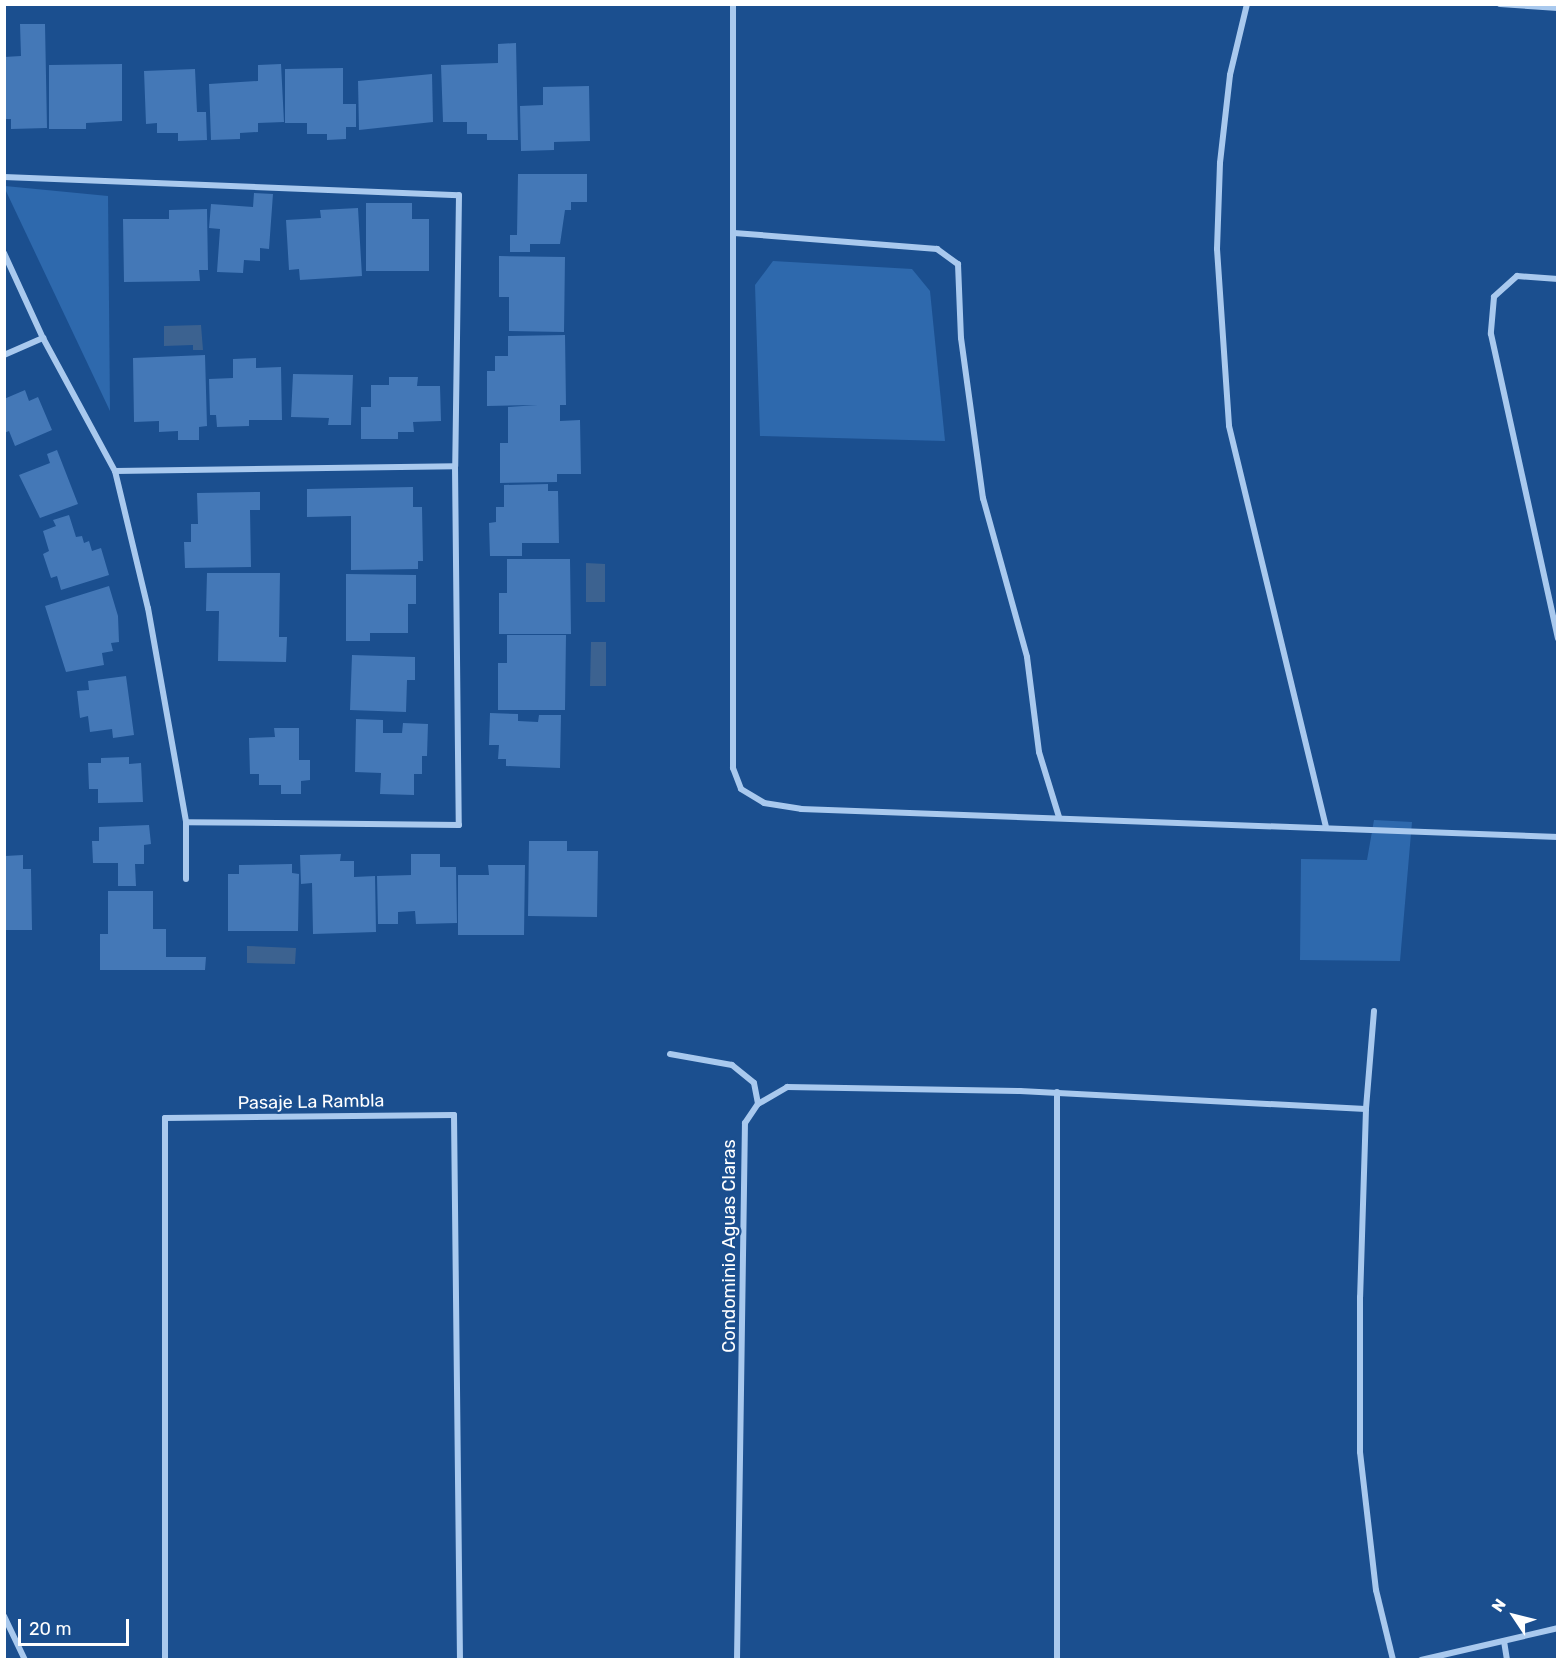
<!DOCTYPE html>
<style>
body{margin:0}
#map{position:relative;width:1562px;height:1664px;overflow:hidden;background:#1b4f8f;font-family:Rubik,sans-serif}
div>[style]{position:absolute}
.green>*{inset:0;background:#2e69ad}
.water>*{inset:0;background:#3c6290}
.building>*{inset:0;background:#4478b7}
.minor>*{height:6px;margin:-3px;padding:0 3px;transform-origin:3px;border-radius:3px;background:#a9c9ee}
span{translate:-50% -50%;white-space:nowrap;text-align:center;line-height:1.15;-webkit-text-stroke:4.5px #1b4f8f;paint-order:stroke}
.street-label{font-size:18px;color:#fff}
.frame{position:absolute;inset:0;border:6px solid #fff;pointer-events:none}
.north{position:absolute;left:1484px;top:1586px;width:60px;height:60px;-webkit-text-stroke:4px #1b4f8f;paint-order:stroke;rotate:305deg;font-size:16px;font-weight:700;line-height:24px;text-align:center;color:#fff}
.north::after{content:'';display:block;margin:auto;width:21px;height:27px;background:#fff;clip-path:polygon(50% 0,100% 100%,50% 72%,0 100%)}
.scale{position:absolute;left:18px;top:1619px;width:111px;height:27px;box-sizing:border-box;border:3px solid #fff;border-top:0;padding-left:8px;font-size:18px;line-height:21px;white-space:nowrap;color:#fff;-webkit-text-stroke:4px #1b4f8f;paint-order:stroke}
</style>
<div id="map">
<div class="green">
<div style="clip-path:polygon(5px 186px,108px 196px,110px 411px,5px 189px)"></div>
<div style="clip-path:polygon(773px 261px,912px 269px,930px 291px,945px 441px,760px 436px,755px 285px)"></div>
<div style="clip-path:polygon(1374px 820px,1412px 822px,1400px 961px,1300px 960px,1301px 859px,1367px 860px)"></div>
</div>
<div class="water">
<div style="clip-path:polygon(201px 325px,203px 350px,193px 350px,193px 345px,164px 346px,164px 326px)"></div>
<div style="clip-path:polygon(586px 563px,605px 564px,605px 602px,586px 602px)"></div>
<div style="clip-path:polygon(591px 642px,606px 642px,606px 686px,590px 686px)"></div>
<div style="clip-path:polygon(247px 946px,296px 948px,295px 964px,247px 963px)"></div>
</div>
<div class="building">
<div style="clip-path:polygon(20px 24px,45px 24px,47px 128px,11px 129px,11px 119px,4px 119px,4px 57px,21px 56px)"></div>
<div style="clip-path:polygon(516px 43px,518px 140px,487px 140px,487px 134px,467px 134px,467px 122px,443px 122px,441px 65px,498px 63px,498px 44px)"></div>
<div style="clip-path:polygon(122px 64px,122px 121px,86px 123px,86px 129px,49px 129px,49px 65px)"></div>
<div style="clip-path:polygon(281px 64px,284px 122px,258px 123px,258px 132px,240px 133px,240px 139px,211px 140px,209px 84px,258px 81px,258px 65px)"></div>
<div style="clip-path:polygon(343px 68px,343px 104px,356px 104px,356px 127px,346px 127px,346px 139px,327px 140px,327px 134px,307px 134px,307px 123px,285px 123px,285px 69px)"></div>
<div style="clip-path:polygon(195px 69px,197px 112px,206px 112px,207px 140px,178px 141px,178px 133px,157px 133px,157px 123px,146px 124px,144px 71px)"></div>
<div style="clip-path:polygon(432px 74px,433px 122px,359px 130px,358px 81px)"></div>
<div style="clip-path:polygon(589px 86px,590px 141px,554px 142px,554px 150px,521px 151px,520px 106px,543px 105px,543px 87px)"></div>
<div style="clip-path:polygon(518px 174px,587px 174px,587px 202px,571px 202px,571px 210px,565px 210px,560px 244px,530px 244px,530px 252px,510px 252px,510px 235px,517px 235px)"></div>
<div style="clip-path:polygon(254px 193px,273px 194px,269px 249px,260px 248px,260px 261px,244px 260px,243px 273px,217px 272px,220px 229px,209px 228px,211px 204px,253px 207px)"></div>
<div style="clip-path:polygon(366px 203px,412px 203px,412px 219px,429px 219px,429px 271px,366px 271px)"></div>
<div style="clip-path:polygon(358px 208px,362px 276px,300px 280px,299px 269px,289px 270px,286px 220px,321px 218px,320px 210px)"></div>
<div style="clip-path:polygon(207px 209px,208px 270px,199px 270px,200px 281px,124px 282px,123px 219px,169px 219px,169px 210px)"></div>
<div style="clip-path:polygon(499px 256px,565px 257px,564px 332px,509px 331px,509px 297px,499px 297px)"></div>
<div style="clip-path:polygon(565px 335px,566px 405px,560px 405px,560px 421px,580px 420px,581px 474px,557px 474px,557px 482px,500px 483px,500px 443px,508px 443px,508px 407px,538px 405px,487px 406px,487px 371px,495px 371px,495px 356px,508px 356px,508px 336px)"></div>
<div style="clip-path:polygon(205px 355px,207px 426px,199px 427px,199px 440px,178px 440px,178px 431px,159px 432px,159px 421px,134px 422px,133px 358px)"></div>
<div style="clip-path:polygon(256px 358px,256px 368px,281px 367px,282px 420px,249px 420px,249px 426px,217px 427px,216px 415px,210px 415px,209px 379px,233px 378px,233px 359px)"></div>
<div style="clip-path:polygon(293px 374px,353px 375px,351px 425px,328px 425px,329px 418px,291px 417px)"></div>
<div style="clip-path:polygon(389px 377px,418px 377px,417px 386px,440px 386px,441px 421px,413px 422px,414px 432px,398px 432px,398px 439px,361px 439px,361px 407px,371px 407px,371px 385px,389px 385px)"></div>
<div style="clip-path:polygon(25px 390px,29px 401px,38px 397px,52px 430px,15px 446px,9px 431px,4px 433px,4px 399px)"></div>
<div style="clip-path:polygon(57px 450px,78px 504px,40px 518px,19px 475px,50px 463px,47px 454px)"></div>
<div style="clip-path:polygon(548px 484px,548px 491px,558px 491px,559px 543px,522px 543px,522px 556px,490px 556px,489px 523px,496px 522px,496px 507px,504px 507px,504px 485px)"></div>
<div style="clip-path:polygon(413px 487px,413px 507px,422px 507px,423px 561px,418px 561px,418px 569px,351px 570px,351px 516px,307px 517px,307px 489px)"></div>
<div style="clip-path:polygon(260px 492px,260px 510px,250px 510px,251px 567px,185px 568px,184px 542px,191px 542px,191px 524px,198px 524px,197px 493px)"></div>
<div style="clip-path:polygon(69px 515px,76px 537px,82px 536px,84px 543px,89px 541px,92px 551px,101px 548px,109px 575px,61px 590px,57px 576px,51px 578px,43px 554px,49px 551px,43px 531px,56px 526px,53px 520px)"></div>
<div style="clip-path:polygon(507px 559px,570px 559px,571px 634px,499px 634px,499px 593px,507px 593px)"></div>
<div style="clip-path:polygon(207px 573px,280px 573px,279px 637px,287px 637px,286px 662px,218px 661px,219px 611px,206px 611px)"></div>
<div style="clip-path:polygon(346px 574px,416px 575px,416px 604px,408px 604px,408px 633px,370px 633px,370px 641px,346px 641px)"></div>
<div style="clip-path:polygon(109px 586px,118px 616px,119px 642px,111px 643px,113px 651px,102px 653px,104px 665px,66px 672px,45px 606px)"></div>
<div style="clip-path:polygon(507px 635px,566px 635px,565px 710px,498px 710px,498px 663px,507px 663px)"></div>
<div style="clip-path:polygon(352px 655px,415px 657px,415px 680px,407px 680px,406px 712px,350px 710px)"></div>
<div style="clip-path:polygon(126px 676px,134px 735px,113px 738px,112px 729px,90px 732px,88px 716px,80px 718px,77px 691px,89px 690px,88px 681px)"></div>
<div style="clip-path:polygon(490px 713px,518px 714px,518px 721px,538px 722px,539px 715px,561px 715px,560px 768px,506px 766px,506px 759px,498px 759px,499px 745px,489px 745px)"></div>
<div style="clip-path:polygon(356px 719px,383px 720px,383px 733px,402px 733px,403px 723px,428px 724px,427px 756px,422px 756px,422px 774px,414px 774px,414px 795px,380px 794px,381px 773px,355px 772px)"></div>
<div style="clip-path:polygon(274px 728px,299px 728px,299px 760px,310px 760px,310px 780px,301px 781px,301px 794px,281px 794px,281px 785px,259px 785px,259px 774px,250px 774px,249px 738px,275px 737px)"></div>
<div style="clip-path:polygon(129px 757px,129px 764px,141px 763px,143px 802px,98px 803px,98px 789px,89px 789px,88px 763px,101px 763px,101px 758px)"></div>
<div style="clip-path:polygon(149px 825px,151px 844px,144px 845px,144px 864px,135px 864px,136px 886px,118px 886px,118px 863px,93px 863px,92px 841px,99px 841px,99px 827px)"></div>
<div style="clip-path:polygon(529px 841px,567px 841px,567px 851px,598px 851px,597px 917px,528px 916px)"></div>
<div style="clip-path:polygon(341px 854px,340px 861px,354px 861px,354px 877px,375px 876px,376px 932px,313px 934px,312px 883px,301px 884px,300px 855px)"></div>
<div style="clip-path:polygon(411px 854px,440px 854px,440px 867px,456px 867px,457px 923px,416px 924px,415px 911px,398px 912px,398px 924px,378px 924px,377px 876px,411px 875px)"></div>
<div style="clip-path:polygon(23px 855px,23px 869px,31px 869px,32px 930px,5px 930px,5px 856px)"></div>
<div style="clip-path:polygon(292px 864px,292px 873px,299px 874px,298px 931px,228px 931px,228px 874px,239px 874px,239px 865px)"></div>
<div style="clip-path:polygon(488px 865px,525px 865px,524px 935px,458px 935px,458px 875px,489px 875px)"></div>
<div style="clip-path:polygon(108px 891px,153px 891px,153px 929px,166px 929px,166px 957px,206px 957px,205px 970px,100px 970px,100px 934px,108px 934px)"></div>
</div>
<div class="minor">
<div style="left:733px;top:4px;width:764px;rotate:90deg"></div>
<div style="left:733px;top:768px;width:22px;rotate:69deg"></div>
<div style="left:741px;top:789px;width:27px;rotate:31deg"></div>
<div style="left:764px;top:803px;width:37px;rotate:9deg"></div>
<div style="left:801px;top:809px;width:758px;rotate:2.12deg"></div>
<div style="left:1247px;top:4px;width:73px;rotate:103.5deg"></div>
<div style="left:1230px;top:75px;width:89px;rotate:96.5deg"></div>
<div style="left:1220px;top:163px;width:86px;rotate:92deg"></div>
<div style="left:1217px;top:249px;width:177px;rotate:86.1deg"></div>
<div style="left:1229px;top:426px;width:412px;rotate:76.4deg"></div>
<div style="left:1500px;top:4px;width:58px;rotate:3.9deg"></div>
<div style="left:4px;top:177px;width:455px;rotate:2.3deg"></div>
<div style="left:459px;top:195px;width:271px;rotate:90.8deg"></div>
<div style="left:455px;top:466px;width:359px;rotate:89.4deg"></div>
<div style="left:459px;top:825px;width:273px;rotate:-179.4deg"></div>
<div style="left:734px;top:233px;width:204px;rotate:4.5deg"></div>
<div style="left:937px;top:249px;width:26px;rotate:36deg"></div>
<div style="left:958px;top:264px;width:74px;rotate:87.7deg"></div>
<div style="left:961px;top:338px;width:162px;rotate:82.2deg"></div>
<div style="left:983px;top:498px;width:165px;rotate:74.5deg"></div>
<div style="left:1027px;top:657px;width:96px;rotate:82.8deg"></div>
<div style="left:1039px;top:752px;width:68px;rotate:72.9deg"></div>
<div style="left:4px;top:253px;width:94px;rotate:65.4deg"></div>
<div style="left:43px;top:338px;width:151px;rotate:61.6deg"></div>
<div style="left:115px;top:471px;width:141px;rotate:76.5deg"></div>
<div style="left:148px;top:608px;width:217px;rotate:79.9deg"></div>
<div style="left:186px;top:822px;width:57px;rotate:90deg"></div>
<div style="left:1558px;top:279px;width:41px;rotate:-175.8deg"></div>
<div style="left:1517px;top:276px;width:31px;rotate:138deg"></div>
<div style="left:1494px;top:297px;width:37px;rotate:95deg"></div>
<div style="left:1491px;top:334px;width:312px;rotate:77.6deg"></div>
<div style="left:4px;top:355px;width:43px;rotate:-23.6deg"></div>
<div style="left:115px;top:471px;width:340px;rotate:-0.8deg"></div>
<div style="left:1374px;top:1011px;width:98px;rotate:94.7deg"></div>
<div style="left:1366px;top:1109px;width:188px;rotate:91.8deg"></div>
<div style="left:1360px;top:1297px;width:155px;rotate:90deg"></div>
<div style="left:1360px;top:1452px;width:139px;rotate:83.4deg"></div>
<div style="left:1376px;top:1590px;width:72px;rotate:76.3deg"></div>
<div style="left:670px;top:1054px;width:63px;rotate:10.1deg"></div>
<div style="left:732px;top:1065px;width:28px;rotate:39deg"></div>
<div style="left:754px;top:1083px;width:21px;rotate:79deg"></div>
<div style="left:1057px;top:1092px;width:568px;rotate:90deg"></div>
<div style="left:4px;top:1616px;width:49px;rotate:64.5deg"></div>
<div style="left:1504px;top:1641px;width:19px;rotate:81deg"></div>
<div style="left:165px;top:1660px;width:542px;rotate:-90deg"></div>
<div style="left:165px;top:1118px;width:289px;rotate:-0.6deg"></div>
<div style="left:454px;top:1115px;width:545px;rotate:89.37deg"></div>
<div style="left:737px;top:1660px;width:537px;rotate:-89.15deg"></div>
<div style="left:745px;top:1123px;width:23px;rotate:-56deg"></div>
<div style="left:758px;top:1104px;width:34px;rotate:-30deg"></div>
<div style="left:787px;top:1087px;width:233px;rotate:1deg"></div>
<div style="left:1020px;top:1091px;width:346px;rotate:3deg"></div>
<div style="left:1421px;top:1660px;width:141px;rotate:-13.1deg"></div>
</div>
<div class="street-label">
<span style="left:311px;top:1102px;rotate:-1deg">Pasaje La Rambla</span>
<span style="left:729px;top:1246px;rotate:-90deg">Condominio Aguas Claras</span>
</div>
<div class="frame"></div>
<div class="north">N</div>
<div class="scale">20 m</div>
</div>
